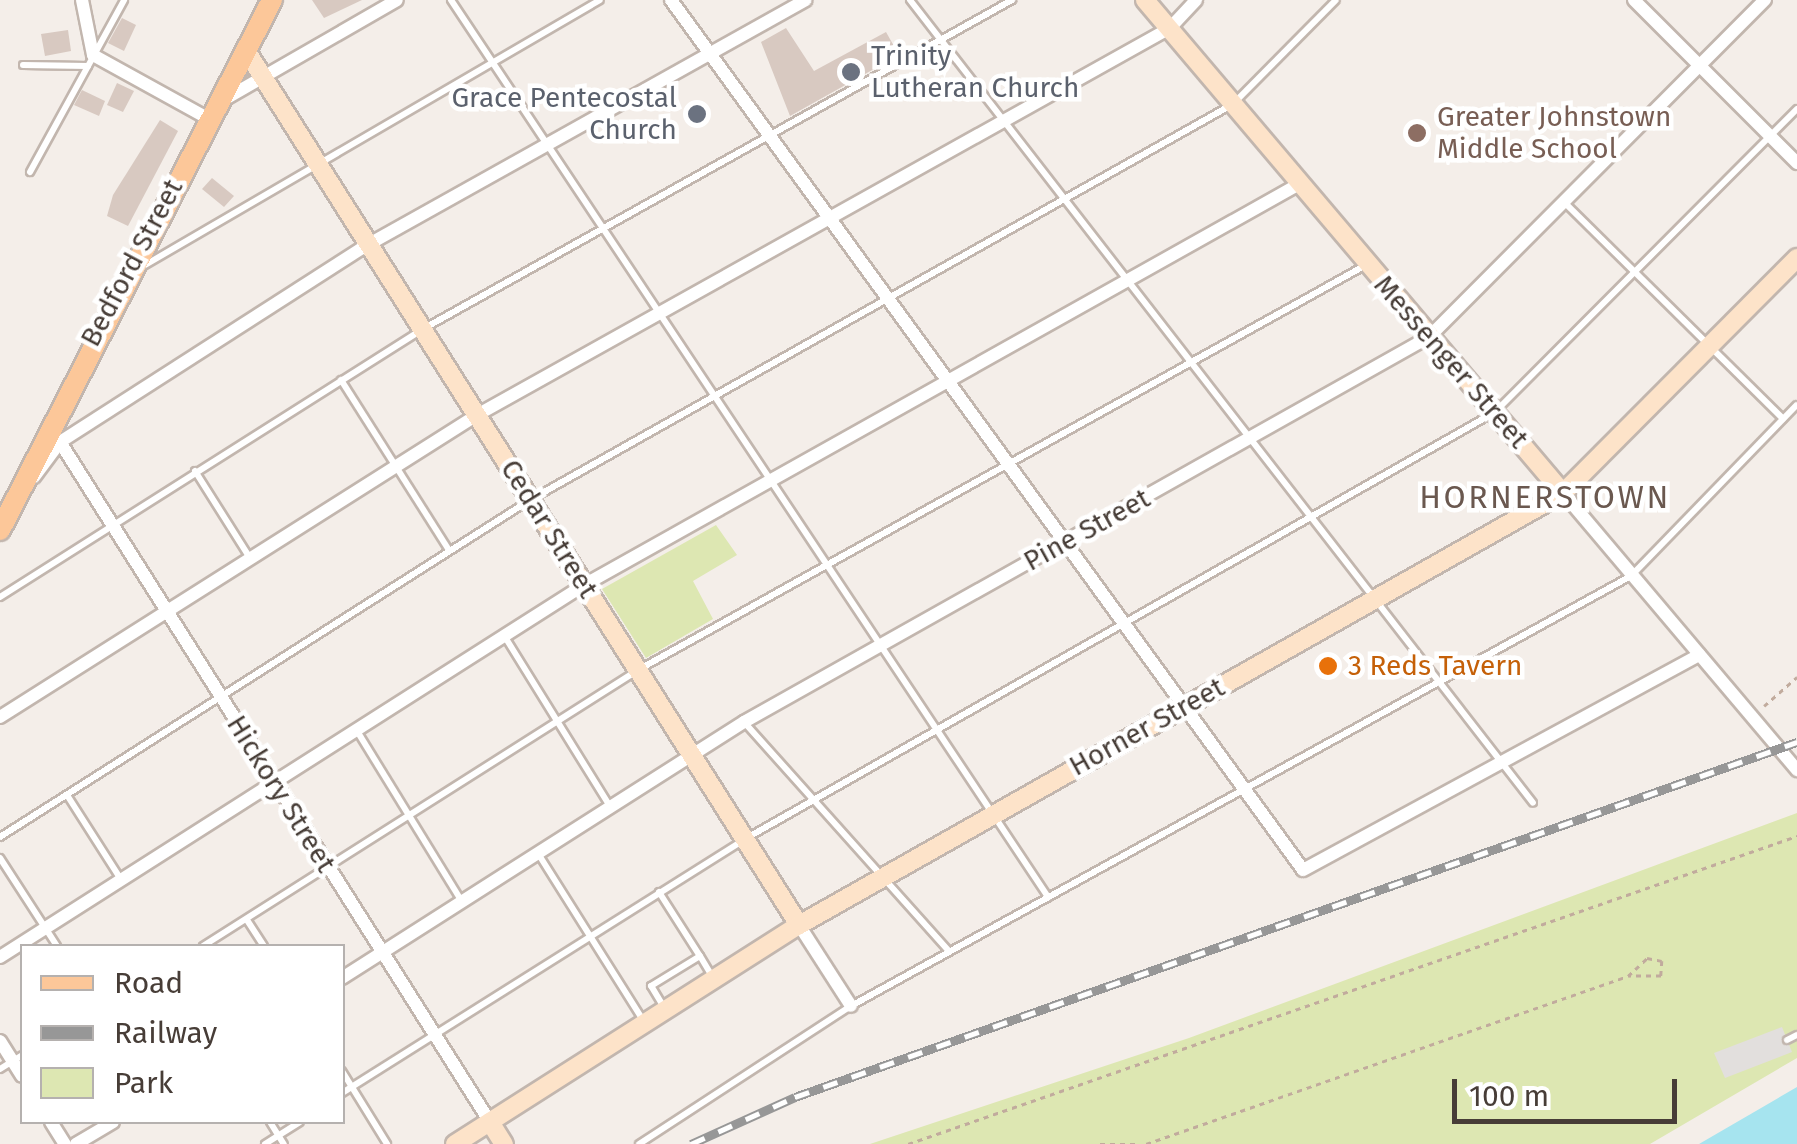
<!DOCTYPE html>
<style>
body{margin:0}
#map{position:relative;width:1797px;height:1144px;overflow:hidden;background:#f4eee9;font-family:"Fira Sans",sans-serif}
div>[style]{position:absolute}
.green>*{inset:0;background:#dde7b2}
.parking>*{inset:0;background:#e2dfdd}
.water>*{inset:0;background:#a6e4ef}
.building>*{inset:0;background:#d8c9c1}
.path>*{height:2.5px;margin-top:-1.25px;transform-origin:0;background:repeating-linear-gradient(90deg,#c1ab9d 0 5px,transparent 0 10px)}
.roads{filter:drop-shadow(2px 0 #c2b6ae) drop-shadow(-2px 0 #c2b6ae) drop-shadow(0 2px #c2b6ae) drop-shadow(0 -2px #c2b6ae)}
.lane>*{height:6px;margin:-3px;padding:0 3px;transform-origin:3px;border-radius:3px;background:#fff}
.street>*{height:12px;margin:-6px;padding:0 6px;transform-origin:6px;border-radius:6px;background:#fff}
.secondary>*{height:18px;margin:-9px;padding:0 9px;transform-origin:9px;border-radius:9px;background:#fde3c9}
.primary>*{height:20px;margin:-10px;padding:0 10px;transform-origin:10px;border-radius:10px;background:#fcc799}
.rail>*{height:9px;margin-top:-4.5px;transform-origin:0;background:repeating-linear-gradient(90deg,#fff 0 15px,#979797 0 30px);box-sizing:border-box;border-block:2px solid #979797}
.dots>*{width:28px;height:28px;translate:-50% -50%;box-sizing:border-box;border:5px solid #fff;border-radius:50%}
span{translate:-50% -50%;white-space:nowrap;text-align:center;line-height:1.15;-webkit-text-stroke:9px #fff;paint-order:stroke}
.worship-label{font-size:28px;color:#5b616d}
.left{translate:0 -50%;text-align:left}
.right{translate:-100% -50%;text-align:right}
.education-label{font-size:28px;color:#785e54}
.street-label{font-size:28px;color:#473d37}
.food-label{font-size:28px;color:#c56008}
.quarter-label{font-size:32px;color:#6a584f;letter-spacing:2.5px}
.legend{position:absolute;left:20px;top:944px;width:325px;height:180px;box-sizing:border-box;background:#fff;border:2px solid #b5b1af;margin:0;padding:12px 18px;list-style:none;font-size:30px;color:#473d37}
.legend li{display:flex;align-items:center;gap:20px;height:50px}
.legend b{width:50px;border:2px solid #b5b1af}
.scale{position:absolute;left:1452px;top:1079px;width:225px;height:45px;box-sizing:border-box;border:5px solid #473d37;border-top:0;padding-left:12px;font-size:30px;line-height:35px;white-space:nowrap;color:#473d37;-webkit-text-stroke:8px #fff;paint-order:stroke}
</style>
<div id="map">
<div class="green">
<div style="clip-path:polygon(716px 525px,737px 555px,693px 581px,713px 619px,646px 658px,602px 589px)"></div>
<div style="clip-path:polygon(1797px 813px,1797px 1058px,1650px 1144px,870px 1144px,1189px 1038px)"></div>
</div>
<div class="parking">
<div style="clip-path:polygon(1782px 1027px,1792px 1052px,1725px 1078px,1714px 1053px)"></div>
</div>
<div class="water">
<div style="clip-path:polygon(1797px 1087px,1797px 1144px,1699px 1144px,1749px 1115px)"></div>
</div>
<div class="building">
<div style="clip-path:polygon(312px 0,362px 0,324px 18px)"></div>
<div style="clip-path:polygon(122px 18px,136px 25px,124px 51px,108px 43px)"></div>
<div style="clip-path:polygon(786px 28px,814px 71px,886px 32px,899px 55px,790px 116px,761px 42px)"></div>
<div style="clip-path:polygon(68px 30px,71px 51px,45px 56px,41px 34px)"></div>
<div style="clip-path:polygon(117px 83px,134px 91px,123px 112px,107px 105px)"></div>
<div style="clip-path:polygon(82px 90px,105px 101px,99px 116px,74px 105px)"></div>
<div style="clip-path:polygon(160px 120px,178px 131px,128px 226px,107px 216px,113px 195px)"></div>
<div style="clip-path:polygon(212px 178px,234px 196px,224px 207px,202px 189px)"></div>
</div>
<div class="path">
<div style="left:1764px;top:706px;width:44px;rotate:-41.3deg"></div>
<div style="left:908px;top:1144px;width:941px;rotate:-19.11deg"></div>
<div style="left:1100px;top:1144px;width:36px"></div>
<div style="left:1146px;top:1144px;width:510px;rotate:-19.22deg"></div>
<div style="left:1628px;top:976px;width:26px;rotate:-43deg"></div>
<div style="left:1647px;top:958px;width:15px;rotate:11deg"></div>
<div style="left:1662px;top:961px;width:15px;rotate:94deg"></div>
<div style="left:1661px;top:976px;width:33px;rotate:180deg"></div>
</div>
<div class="roads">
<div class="lane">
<div style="left:451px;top:0;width:1078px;rotate:56.35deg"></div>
<div style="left:910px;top:0;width:1016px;rotate:52.19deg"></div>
<div style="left:23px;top:65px;width:65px;rotate:0.9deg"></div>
<div style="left:30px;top:172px;width:196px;rotate:-61.3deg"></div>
<div style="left:1564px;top:202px;width:308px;rotate:44.7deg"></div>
<div style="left:140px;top:268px;width:532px;rotate:-30.23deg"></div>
<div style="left:341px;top:380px;width:201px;rotate:57.6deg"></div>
<div style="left:195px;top:471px;width:103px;rotate:57.7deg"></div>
<div style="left:0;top:597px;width:501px;rotate:-32.36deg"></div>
<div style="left:423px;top:329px;width:675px;rotate:-29.19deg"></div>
<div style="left:505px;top:637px;width:198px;rotate:58.2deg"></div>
<div style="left:744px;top:722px;width:307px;rotate:48.2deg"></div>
<div style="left:357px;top:731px;width:201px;rotate:58.4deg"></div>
<div style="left:67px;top:795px;width:98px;rotate:57.4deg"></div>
<div style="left:0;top:837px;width:628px;rotate:-32.45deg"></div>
<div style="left:530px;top:500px;width:807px;rotate:-29.39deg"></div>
<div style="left:1233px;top:104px;width:146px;rotate:-45.3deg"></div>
<div style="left:539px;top:855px;width:197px;rotate:57.8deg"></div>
<div style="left:0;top:858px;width:105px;rotate:57.1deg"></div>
<div style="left:659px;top:892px;width:76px;rotate:57.4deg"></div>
<div style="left:247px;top:920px;width:31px;rotate:57deg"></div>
<div style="left:203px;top:946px;width:515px;rotate:-32.39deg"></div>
<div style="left:638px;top:670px;width:833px;rotate:-29.09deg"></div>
<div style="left:665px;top:1009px;width:27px;rotate:-121deg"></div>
<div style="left:651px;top:986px;width:57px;rotate:-31.5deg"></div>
<div style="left:700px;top:956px;width:23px;rotate:59deg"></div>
<div style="left:1787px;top:1040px;width:11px;rotate:-27deg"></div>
<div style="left:0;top:1069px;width:26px;rotate:-32deg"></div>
<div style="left:342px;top:1071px;width:86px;rotate:58.3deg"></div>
<div style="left:342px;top:1093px;width:476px;rotate:-32.2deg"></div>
<div style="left:745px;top:839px;width:863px;rotate:-29.65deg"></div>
<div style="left:1495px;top:412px;width:428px;rotate:-45.1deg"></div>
<div style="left:270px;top:1122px;width:26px;rotate:58deg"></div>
<div style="left:265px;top:1144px;width:41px;rotate:-32.2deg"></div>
<div style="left:639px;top:1144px;width:253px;rotate:-33.1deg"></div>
<div style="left:851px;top:1006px;width:891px;rotate:-28.87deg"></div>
<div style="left:1631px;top:576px;width:238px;rotate:-45.9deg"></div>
</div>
<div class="street">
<div style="left:82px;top:0;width:56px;rotate:78.7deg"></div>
<div style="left:93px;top:55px;width:132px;rotate:28.9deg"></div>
<div style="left:671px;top:0;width:1075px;rotate:54deg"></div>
<div style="left:1303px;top:870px;width:451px;rotate:-28.5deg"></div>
<div style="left:1634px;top:0;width:231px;rotate:45deg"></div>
<div style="left:225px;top:99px;width:198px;rotate:-29.9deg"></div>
<div style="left:60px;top:442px;width:805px;rotate:57.69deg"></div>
<div style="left:34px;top:477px;width:44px;rotate:-53.4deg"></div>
<div style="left:60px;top:442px;width:367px;rotate:-32.7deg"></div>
<div style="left:369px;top:244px;width:500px;rotate:-29.2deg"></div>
<div style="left:1563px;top:493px;width:363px;rotate:49.8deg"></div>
<div style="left:0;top:717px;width:565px;rotate:-32.34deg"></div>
<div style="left:477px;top:415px;width:794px;rotate:-29.18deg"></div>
<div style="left:1170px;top:28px;width:38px;rotate:-47deg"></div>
<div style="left:799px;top:925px;width:96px;rotate:57.3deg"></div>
<div style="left:0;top:957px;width:692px;rotate:-32.5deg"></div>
<div style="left:584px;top:585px;width:822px;rotate:-29.28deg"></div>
<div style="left:342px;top:978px;width:477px;rotate:-32.5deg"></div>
<div style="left:744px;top:722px;width:786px;rotate:-29.34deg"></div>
<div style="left:1429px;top:337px;width:476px;rotate:-45.1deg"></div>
<div style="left:0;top:1041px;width:41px;rotate:57.8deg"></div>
<div style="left:51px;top:1122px;width:26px;rotate:58deg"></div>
<div style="left:76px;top:1144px;width:43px;rotate:-30.7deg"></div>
</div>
<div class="secondary">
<div style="left:1145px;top:0;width:646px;rotate:49.71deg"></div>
<div style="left:247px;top:52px;width:1033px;rotate:57.69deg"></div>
<div style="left:490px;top:1122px;width:26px;rotate:58deg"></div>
<div style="left:455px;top:1144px;width:408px;rotate:-32.5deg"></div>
<div style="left:799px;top:925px;width:878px;rotate:-29.49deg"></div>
<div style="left:1563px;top:493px;width:332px;rotate:-45.1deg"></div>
</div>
<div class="primary">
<div style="left:0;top:530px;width:596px;rotate:-62.83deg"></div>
</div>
</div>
<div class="rail">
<div style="left:691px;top:1144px;width:114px;rotate:-24.3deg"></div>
<div style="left:795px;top:1097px;width:1063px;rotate:-19.51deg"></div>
</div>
<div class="dots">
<div style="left:851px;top:72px;background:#6b7280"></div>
<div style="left:697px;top:114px;background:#6b7280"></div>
<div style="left:1417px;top:133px;background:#8d6e63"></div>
<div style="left:1328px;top:666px;background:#e8710a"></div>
</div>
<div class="worship-label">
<span class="left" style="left:871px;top:72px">Trinity<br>Lutheran Church</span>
<span class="right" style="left:677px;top:114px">Grace Pentecostal<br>Church</span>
</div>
<div class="education-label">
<span class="left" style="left:1437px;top:133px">Greater Johnstown<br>Middle School</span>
</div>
<div class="street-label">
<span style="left:132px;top:263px;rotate:-62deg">Bedford Street</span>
<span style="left:1451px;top:362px;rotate:49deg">Messenger Street</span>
<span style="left:549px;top:529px;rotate:58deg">Cedar Street</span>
<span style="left:1087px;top:530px;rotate:-29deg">Pine Street</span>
<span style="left:1147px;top:727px;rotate:-29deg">Horner Street</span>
<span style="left:281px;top:794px;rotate:58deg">Hickory Street</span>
</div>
<div class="food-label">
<span class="left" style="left:1348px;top:666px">3 Reds Tavern</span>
</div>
<div class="quarter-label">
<span style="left:1545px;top:497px">HORNERSTOWN</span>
</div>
<ul class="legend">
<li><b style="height:12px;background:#fcc799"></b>Road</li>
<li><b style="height:12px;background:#979797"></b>Railway</li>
<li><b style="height:28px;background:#dde7b2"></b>Park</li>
</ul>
<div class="scale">100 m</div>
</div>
